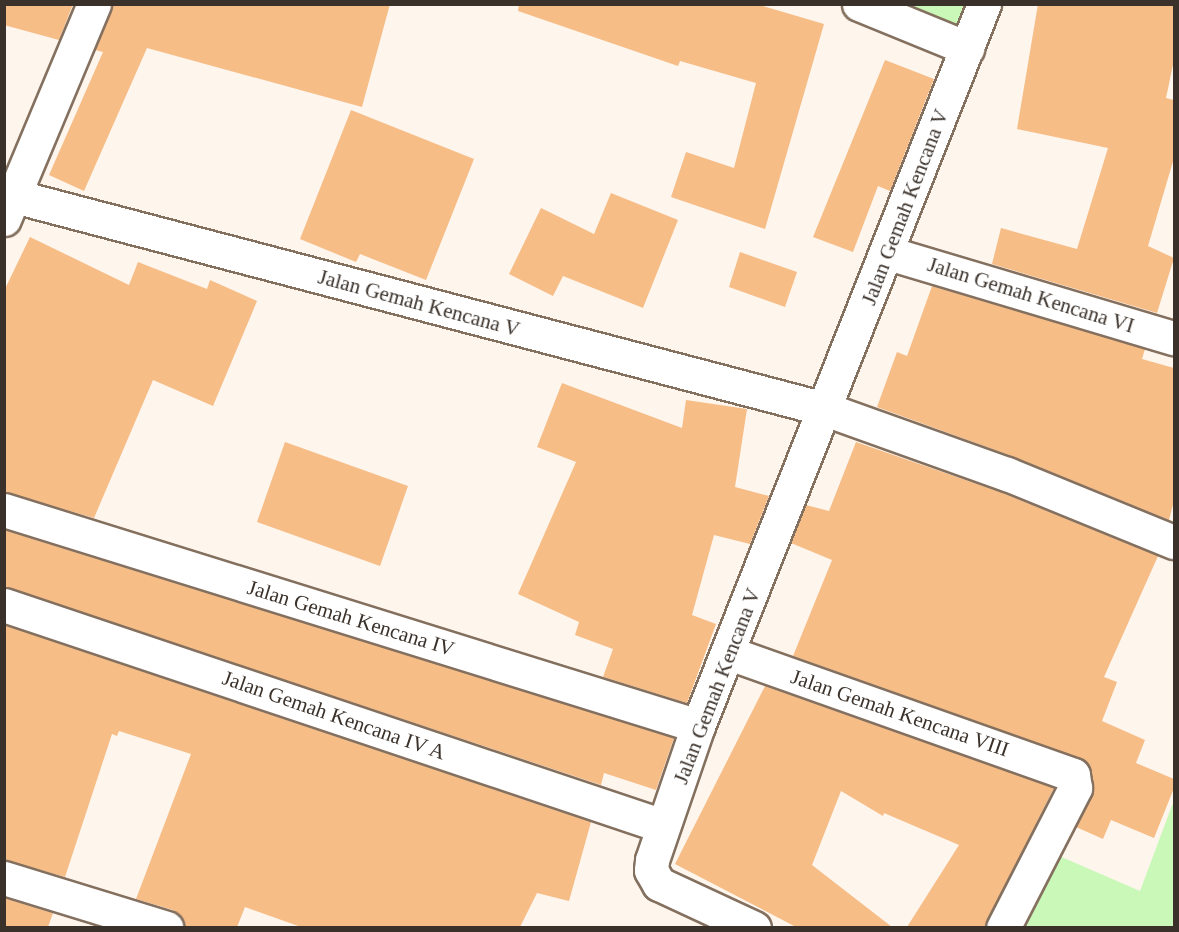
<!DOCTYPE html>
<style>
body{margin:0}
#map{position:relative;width:1179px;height:932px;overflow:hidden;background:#fef5ed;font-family:Georgia,serif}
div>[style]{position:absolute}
.green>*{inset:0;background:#c9f8b9}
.building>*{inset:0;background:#f7bd87}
.roads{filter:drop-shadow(2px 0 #84705f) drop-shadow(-2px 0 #84705f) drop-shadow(0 2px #84705f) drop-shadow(0 -2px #84705f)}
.street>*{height:33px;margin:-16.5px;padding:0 16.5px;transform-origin:16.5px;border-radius:16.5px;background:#fff}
span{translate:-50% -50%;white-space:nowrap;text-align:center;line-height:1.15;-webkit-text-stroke:4.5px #fff;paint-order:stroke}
.street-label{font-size:21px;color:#3a312a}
.frame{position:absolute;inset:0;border:6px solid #3a312a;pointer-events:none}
</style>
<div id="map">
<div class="green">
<div style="clip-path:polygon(888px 5px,974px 5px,967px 29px)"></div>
<div style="clip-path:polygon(1174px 800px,1174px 927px,1017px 928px,1057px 855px,1140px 891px)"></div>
</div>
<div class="building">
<div style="clip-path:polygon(4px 4px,73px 4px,59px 40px,4px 25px)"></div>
<div style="clip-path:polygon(112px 4px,390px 4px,362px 107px,147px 48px,84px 191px,49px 175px,103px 52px,95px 50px)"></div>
<div style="clip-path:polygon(519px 4px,756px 4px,824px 24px,765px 229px,671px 197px,686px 152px,734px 168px,756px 83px,680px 61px,678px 66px,518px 11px)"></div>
<div style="clip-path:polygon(1038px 4px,1174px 4px,1174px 60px,1166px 98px,1174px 100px,1174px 158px,1148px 246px,1174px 258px,1157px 313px,992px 264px,1001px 228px,1077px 249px,1108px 148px,1017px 129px)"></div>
<div style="clip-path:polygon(885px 60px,934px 79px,890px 191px,878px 186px,853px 252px,813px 237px)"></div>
<div style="clip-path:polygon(351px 110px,474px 159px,426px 280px,360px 254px,356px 262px,300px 239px)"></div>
<div style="clip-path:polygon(611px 193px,678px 220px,643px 308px,563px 276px,553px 296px,509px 274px,541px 208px,594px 234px)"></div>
<div style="clip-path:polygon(30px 237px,129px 285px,138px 262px,207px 289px,210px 280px,257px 301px,213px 406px,153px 380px,94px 518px,4px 492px,4px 291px)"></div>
<div style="clip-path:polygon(740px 252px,797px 272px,785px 307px,729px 287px)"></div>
<div style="clip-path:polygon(932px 286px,1145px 349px,1142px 359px,1174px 368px,1174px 501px,1169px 520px,1014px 457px,877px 407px,897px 352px,907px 356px)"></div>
<div style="clip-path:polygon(562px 383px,682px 428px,686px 400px,747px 409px,735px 487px,769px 496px,750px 544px,714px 535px,692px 615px,716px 624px,687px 703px,603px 677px,613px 649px,575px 635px,579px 622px,518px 594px,576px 462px,537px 447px)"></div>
<div style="clip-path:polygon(285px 442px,408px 486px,380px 566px,257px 522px)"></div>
<div style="clip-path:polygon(856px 442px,1000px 492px,1158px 556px,1104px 677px,1117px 682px,1102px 721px,1145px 740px,1136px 763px,1174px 779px,1174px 788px,1154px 838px,1111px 820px,1103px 839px,1076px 827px,1094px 786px,1088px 764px,1080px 758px,793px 656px,832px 560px,791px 543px,806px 505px,829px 511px)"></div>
<div style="clip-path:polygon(4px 530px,674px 738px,656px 790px,604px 773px,601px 785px,4px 587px)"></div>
<div style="clip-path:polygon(4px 625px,591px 822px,569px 901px,537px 893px,520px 927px,301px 927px,245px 907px,237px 927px,185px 927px,181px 916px,173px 910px,136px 899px,191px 754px,119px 731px,117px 736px,112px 734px,65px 877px,4px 860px)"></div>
<div style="clip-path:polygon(765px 686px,1054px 788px,984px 927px,907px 927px,959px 845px,884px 813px,883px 816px,841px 791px,812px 865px,892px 927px,796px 927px,675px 864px)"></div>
<div style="clip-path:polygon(4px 898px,53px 913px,48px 927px,4px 927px)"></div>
</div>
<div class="roads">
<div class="street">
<div style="left:859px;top:4px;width:117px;rotate:22.2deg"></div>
<div style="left:14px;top:196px;width:839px;rotate:14.72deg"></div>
<div style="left:825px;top:409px;width:193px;rotate:19.7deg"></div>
<div style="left:1007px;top:474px;width:180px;rotate:22.2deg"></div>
<div style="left:4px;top:219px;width:233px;rotate:-67.3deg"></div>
<div style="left:888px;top:253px;width:298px;rotate:16.6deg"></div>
<div style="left:4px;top:510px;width:727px;rotate:17.29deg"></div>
<div style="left:4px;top:605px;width:695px;rotate:18.54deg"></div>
<div style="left:729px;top:653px;width:365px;rotate:19.5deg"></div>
<div style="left:1073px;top:775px;width:13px;rotate:81deg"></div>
<div style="left:1075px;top:788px;width:157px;rotate:117.2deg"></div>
<div style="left:4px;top:878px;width:170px;rotate:17.1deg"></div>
<div style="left:754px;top:928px;width:105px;rotate:-155.1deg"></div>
<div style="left:659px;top:884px;width:16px;rotate:-120deg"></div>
<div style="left:651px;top:870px;width:10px;rotate:-84deg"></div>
<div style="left:652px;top:860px;width:142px;rotate:-71.1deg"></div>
<div style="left:698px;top:726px;width:777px;rotate:-68.39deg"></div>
</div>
</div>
<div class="street-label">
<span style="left:905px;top:207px;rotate:-69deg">Jalan Gemah Kencana V</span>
<span style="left:1031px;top:295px;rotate:17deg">Jalan Gemah Kencana VI</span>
<span style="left:419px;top:303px;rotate:15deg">Jalan Gemah Kencana V</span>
<span style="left:351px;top:618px;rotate:17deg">Jalan Gemah Kencana IV</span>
<span style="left:717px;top:686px;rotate:-69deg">Jalan Gemah Kencana V</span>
<span style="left:900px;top:713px;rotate:19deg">Jalan Gemah Kencana VIII</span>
<span style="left:334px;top:715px;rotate:19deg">Jalan Gemah Kencana IV A</span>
</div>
<div class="frame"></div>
</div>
